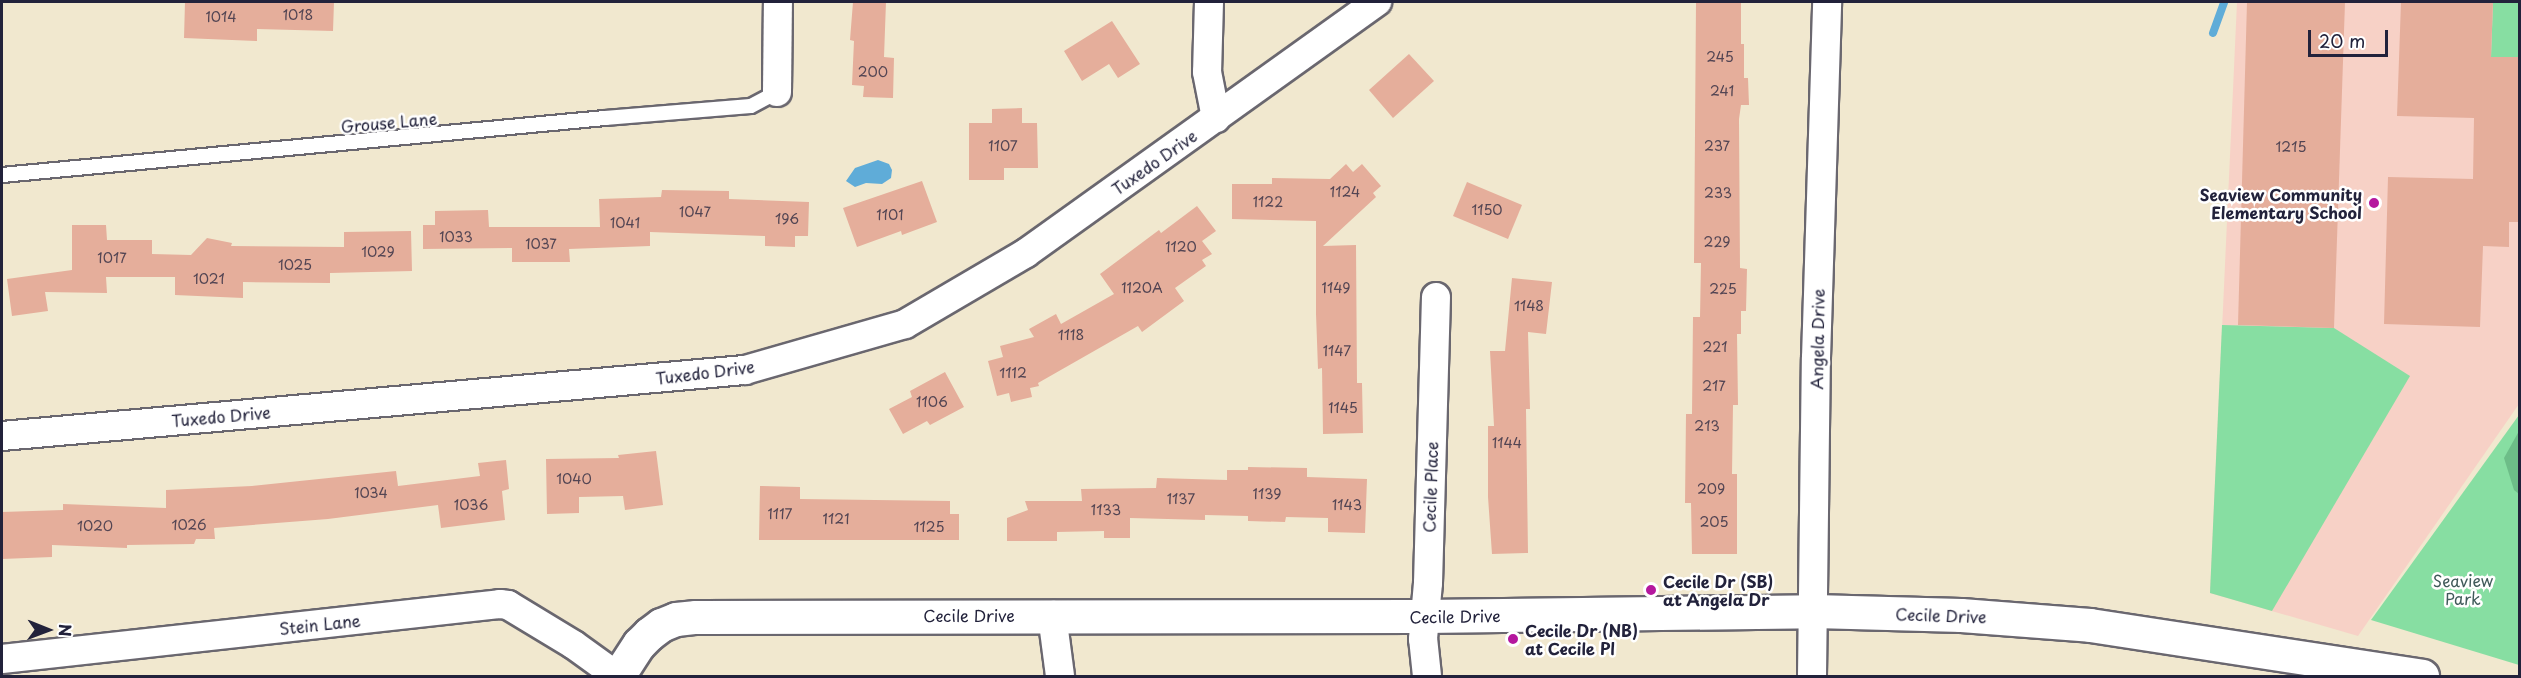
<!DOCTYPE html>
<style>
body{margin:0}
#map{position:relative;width:2521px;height:678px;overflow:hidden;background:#f1e8cf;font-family:"Playpen Sans",sans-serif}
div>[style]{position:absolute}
.built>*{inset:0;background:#f7d1c6}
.green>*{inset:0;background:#87dea2}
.forest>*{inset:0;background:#6dbd88}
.water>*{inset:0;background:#5facd8}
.stream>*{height:8px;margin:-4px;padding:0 4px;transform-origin:4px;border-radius:4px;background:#5facd8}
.building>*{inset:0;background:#e5ae9b}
.roads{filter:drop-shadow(2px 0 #6a676f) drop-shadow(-2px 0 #6a676f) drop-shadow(0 2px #6a676f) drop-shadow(0 -2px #6a676f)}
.lane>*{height:14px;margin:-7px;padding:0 7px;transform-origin:7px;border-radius:7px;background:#fff}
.street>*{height:28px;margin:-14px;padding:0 14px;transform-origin:14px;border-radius:14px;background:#fff}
.secondary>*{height:33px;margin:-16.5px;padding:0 16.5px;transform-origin:16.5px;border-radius:16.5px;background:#fff}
.dots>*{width:16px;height:16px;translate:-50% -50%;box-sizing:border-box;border:3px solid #fff;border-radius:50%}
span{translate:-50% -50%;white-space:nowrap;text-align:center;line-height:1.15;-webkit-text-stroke:5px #fff;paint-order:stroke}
.number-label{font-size:14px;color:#534553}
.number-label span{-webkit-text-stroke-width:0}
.street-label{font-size:16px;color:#22223b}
.poi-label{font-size:16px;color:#22223b;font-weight:700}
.right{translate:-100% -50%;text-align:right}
.left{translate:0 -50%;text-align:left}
.park-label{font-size:16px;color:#405a5a}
.frame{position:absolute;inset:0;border:3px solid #22223b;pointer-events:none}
.north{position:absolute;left:18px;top:600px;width:60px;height:60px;-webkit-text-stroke:4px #fff;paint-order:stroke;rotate:91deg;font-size:16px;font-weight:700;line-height:24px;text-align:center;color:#22223b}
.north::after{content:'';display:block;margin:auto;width:21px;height:27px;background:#22223b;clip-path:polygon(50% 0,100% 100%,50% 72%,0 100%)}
.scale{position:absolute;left:2308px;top:30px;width:80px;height:27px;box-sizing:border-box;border:3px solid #22223b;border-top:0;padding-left:8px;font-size:18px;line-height:21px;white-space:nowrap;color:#22223b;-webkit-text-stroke:4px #fff;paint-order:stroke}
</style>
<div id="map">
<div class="built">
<div style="clip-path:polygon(2237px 2px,2519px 2px,2519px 404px,2358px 636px,2210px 593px)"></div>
</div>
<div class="green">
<div style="clip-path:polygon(2493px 2px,2519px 2px,2519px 57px,2491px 57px)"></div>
<div style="clip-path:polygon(2222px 325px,2334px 328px,2410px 376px,2272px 611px,2210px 593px)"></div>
<div style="clip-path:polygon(2519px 415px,2519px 665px,2371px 620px)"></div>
</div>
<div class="forest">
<div style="clip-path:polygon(2519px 431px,2520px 494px,2519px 494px,2514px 490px,2504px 458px)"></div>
</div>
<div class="water">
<div style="clip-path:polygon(878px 160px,889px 164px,892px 170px,891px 178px,882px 184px,866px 183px,855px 187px,846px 181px,855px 168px)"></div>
</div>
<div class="stream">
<div style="left:2213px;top:33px;width:33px;rotate:-70deg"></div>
</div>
<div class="building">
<div style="clip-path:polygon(185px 2px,334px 2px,333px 31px,257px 29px,257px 41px,184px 38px)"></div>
<div style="clip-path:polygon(853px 2px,886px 2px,884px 57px,894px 58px,893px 98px,863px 97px,864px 86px,852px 85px,854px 41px,850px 40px)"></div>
<div style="clip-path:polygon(1696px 2px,1741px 2px,1741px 44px,1744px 44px,1744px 78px,1748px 78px,1749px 105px,1741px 105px,1739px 119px,1740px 268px,1747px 269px,1746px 311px,1741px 311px,1741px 334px,1737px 334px,1738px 405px,1733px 405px,1732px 474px,1737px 474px,1737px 554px,1692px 554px,1691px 503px,1685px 503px,1686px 414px,1692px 414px,1693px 317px,1700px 317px,1701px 263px,1694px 263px)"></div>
<div style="clip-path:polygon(2247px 2px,2345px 2px,2334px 328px,2238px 325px)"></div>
<div style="clip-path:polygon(2401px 2px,2493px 2px,2491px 57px,2520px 57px,2520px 222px,2509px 222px,2509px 247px,2483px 246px,2480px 327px,2384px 324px,2388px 177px,2473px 179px,2474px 118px,2397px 116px)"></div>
<div style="clip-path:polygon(1112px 21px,1140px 64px,1118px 78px,1109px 64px,1082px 81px,1064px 51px)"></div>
<div style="clip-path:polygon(1409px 54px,1434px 81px,1393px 118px,1369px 90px)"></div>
<div style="clip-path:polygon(1022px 108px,1022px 123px,1037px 123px,1038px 168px,1004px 168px,1004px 180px,969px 180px,969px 123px,992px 123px,992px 109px)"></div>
<div style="clip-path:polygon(1346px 164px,1353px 172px,1362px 164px,1381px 186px,1373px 193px,1376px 197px,1323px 246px,1356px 245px,1357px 383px,1362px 383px,1363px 433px,1323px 434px,1322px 368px,1318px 369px,1316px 314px,1316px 221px,1232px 219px,1232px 184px,1272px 184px,1272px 178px,1330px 179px)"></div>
<div style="clip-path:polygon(922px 181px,937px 222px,902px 235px,901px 231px,857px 247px,843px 208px)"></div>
<div style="clip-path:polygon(1467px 182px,1522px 205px,1508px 239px,1453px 216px)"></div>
<div style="clip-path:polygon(662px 190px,729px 191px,729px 199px,809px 202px,808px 236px,795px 236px,795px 247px,765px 246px,765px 236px,650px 232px,650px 246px,569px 249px,570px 262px,512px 262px,512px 248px,423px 249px,423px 225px,435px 225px,435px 211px,488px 210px,489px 227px,600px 227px,599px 199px,661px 197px)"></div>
<div style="clip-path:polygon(1197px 206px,1216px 231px,1202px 241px,1212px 254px,1202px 260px,1206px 266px,1175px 288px,1184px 301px,1142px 332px,1138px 326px,1038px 383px,1039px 386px,1030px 388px,1032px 397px,1011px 402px,1009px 393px,997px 396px,988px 361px,1003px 357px,1000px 346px,1034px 337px,1029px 329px,1056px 314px,1061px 324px,1114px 294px,1100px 274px,1159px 230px,1161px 233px)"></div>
<div style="clip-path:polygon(72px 225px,106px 225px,107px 240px,152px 240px,152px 254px,191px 255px,207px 238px,232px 243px,231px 246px,344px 247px,344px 232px,411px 231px,412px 271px,330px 273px,330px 283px,243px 282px,243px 298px,175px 295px,175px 277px,106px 277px,107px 293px,45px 292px,48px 311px,12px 316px,7px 279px,72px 270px)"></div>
<div style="clip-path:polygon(1512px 278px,1552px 282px,1546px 334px,1528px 332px,1530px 409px,1526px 409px,1528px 553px,1492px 554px,1488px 497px,1488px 426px,1494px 426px,1490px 351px,1505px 351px)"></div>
<div style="clip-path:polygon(945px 372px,964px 407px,930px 425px,927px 421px,903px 434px,889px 409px,912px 397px,910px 391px)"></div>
<div style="clip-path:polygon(656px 451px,663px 505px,625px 510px,623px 496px,579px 497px,579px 513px,547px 514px,546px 459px,619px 458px,618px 455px)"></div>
<div style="clip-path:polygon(506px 460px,509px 489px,502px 491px,505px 520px,441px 528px,438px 505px,328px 519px,214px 528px,215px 539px,196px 539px,194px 544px,127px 545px,127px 548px,52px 545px,52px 557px,2px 559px,2px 512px,63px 510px,63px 504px,166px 508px,166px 490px,252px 486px,396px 471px,398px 486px,480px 476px,478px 463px)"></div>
<div style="clip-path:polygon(1248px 467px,1307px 468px,1307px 477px,1367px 479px,1365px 533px,1328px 532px,1328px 518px,1286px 517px,1285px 522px,1248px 521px,1248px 516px,1205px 515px,1205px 520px,1130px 518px,1130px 538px,1104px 538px,1104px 531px,1057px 532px,1057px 541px,1007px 541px,1007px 518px,1028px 510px,1025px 501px,1082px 501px,1081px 489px,1156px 488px,1157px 478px,1227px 480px,1227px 470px,1248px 470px)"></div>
<div style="clip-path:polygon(760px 486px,800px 487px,800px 499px,950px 501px,950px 514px,959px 514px,959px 540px,759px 540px)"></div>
</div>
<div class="roads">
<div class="lane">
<div style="left:2px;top:175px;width:606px;rotate:-5.4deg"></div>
<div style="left:605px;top:118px;width:146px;rotate:-4.7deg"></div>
<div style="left:751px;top:106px;width:30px;rotate:-28deg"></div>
</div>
<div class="street">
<div style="left:1209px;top:2px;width:70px;rotate:91.6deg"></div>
<div style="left:1207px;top:72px;width:47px;rotate:78.9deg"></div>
<div style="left:777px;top:92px;width:90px;rotate:-89.4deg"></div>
<div style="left:2px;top:436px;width:746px;rotate:-5.08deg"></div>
<div style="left:745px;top:370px;width:166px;rotate:-16deg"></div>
<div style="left:905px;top:324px;width:140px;rotate:-30.4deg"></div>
<div style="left:1026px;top:253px;width:432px;rotate:-35.6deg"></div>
<div style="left:1052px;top:615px;width:62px;rotate:82.5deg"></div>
<div style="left:2px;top:659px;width:501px;rotate:-6.3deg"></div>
<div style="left:500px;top:604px;width:8px;rotate:7deg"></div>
<div style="left:508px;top:605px;width:77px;rotate:31.2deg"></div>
<div style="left:574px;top:645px;width:53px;rotate:35.8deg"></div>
<div style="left:1427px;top:676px;width:37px;rotate:-96deg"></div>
<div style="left:1423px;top:639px;width:56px;rotate:-84.9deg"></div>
<div style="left:1428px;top:583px;width:286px;rotate:-88.4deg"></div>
<div style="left:1812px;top:676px;width:318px;rotate:-89.3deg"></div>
<div style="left:1816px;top:358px;width:356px;rotate:-88.2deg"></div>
</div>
<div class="secondary">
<div style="left:618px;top:676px;width:38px;rotate:-57deg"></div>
<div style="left:639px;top:644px;width:14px;rotate:-45deg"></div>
<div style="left:649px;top:634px;width:15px;rotate:-37deg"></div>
<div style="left:661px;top:625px;width:16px;rotate:-22deg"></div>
<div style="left:676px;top:619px;width:20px;rotate:-6deg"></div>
<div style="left:696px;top:617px;width:728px;rotate:-0.08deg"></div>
<div style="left:1424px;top:616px;width:390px;rotate:-0.7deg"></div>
<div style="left:1814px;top:611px;width:147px;rotate:1.6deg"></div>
<div style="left:1961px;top:615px;width:129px;rotate:4.4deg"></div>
<div style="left:2090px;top:625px;width:336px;rotate:8.7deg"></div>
</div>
</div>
<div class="dots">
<div style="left:2374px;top:203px;background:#b5179e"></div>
<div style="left:1651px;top:590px;background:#b5179e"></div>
<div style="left:1513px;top:639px;background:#b5179e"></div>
</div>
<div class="number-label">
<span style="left:298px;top:15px">1018</span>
<span style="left:221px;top:17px">1014</span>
<span style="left:1720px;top:57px">245</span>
<span style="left:873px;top:72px">200</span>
<span style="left:1722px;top:91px">241</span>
<span style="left:1003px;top:146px">1107</span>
<span style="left:1717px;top:146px">237</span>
<span style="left:2291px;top:147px">1215</span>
<span style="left:1345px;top:192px">1124</span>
<span style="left:1718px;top:193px">233</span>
<span style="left:1268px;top:202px">1122</span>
<span style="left:1487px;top:210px">1150</span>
<span style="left:695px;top:212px">1047</span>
<span style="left:890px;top:215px">1101</span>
<span style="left:787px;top:219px">196</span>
<span style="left:625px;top:223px">1041</span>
<span style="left:456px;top:237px">1033</span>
<span style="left:1717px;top:242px">229</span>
<span style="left:541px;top:244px">1037</span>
<span style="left:1181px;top:247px">1120</span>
<span style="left:378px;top:252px">1029</span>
<span style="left:112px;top:258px">1017</span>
<span style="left:295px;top:265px">1025</span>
<span style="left:209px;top:279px">1021</span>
<span style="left:1142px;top:288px">1120A</span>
<span style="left:1336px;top:288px">1149</span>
<span style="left:1723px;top:289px">225</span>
<span style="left:1529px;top:306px">1148</span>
<span style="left:1071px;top:335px">1118</span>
<span style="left:1715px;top:347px">221</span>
<span style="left:1337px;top:351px">1147</span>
<span style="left:1013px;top:373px">1112</span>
<span style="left:1714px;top:386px">217</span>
<span style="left:932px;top:402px">1106</span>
<span style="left:1343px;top:408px">1145</span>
<span style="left:1707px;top:426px">213</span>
<span style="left:1507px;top:443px">1144</span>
<span style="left:574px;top:479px">1040</span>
<span style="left:1711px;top:489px">209</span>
<span style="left:371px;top:493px">1034</span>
<span style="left:1267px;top:494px">1139</span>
<span style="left:1181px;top:499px">1137</span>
<span style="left:471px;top:505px">1036</span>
<span style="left:1347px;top:505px">1143</span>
<span style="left:1106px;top:510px">1133</span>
<span style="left:780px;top:514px">1117</span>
<span style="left:836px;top:519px">1121</span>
<span style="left:1714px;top:522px">205</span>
<span style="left:189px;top:525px">1026</span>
<span style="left:95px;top:526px">1020</span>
<span style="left:929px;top:527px">1125</span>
</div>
<div class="street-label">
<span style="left:389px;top:122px;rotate:-5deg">Grouse Lane</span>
<span style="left:1154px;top:162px;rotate:-35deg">Tuxedo Drive</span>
<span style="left:1817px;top:339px;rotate:-89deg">Angela Drive</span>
<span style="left:705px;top:372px;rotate:-7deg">Tuxedo Drive</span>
<span style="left:221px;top:416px;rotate:-5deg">Tuxedo Drive</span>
<span style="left:1430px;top:487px;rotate:-88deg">Cecile Place</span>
<span style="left:969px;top:615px">Cecile Drive</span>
<span style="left:1941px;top:615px;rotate:2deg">Cecile Drive</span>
<span style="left:1455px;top:616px;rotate:-1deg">Cecile Drive</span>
<span style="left:320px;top:624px;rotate:-6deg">Stein Lane</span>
</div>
<div class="poi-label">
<span class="right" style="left:2362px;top:203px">Seaview Community<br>Elementary School</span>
<span class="left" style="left:1663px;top:590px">Cecile Dr (SB)<br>at Angela Dr</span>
<span class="left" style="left:1525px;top:639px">Cecile Dr (NB)<br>at Cecile Pl</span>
</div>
<div class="park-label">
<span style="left:2463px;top:589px">Seaview<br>Park</span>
</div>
<div class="frame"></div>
<div class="north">N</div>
<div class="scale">20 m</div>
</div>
